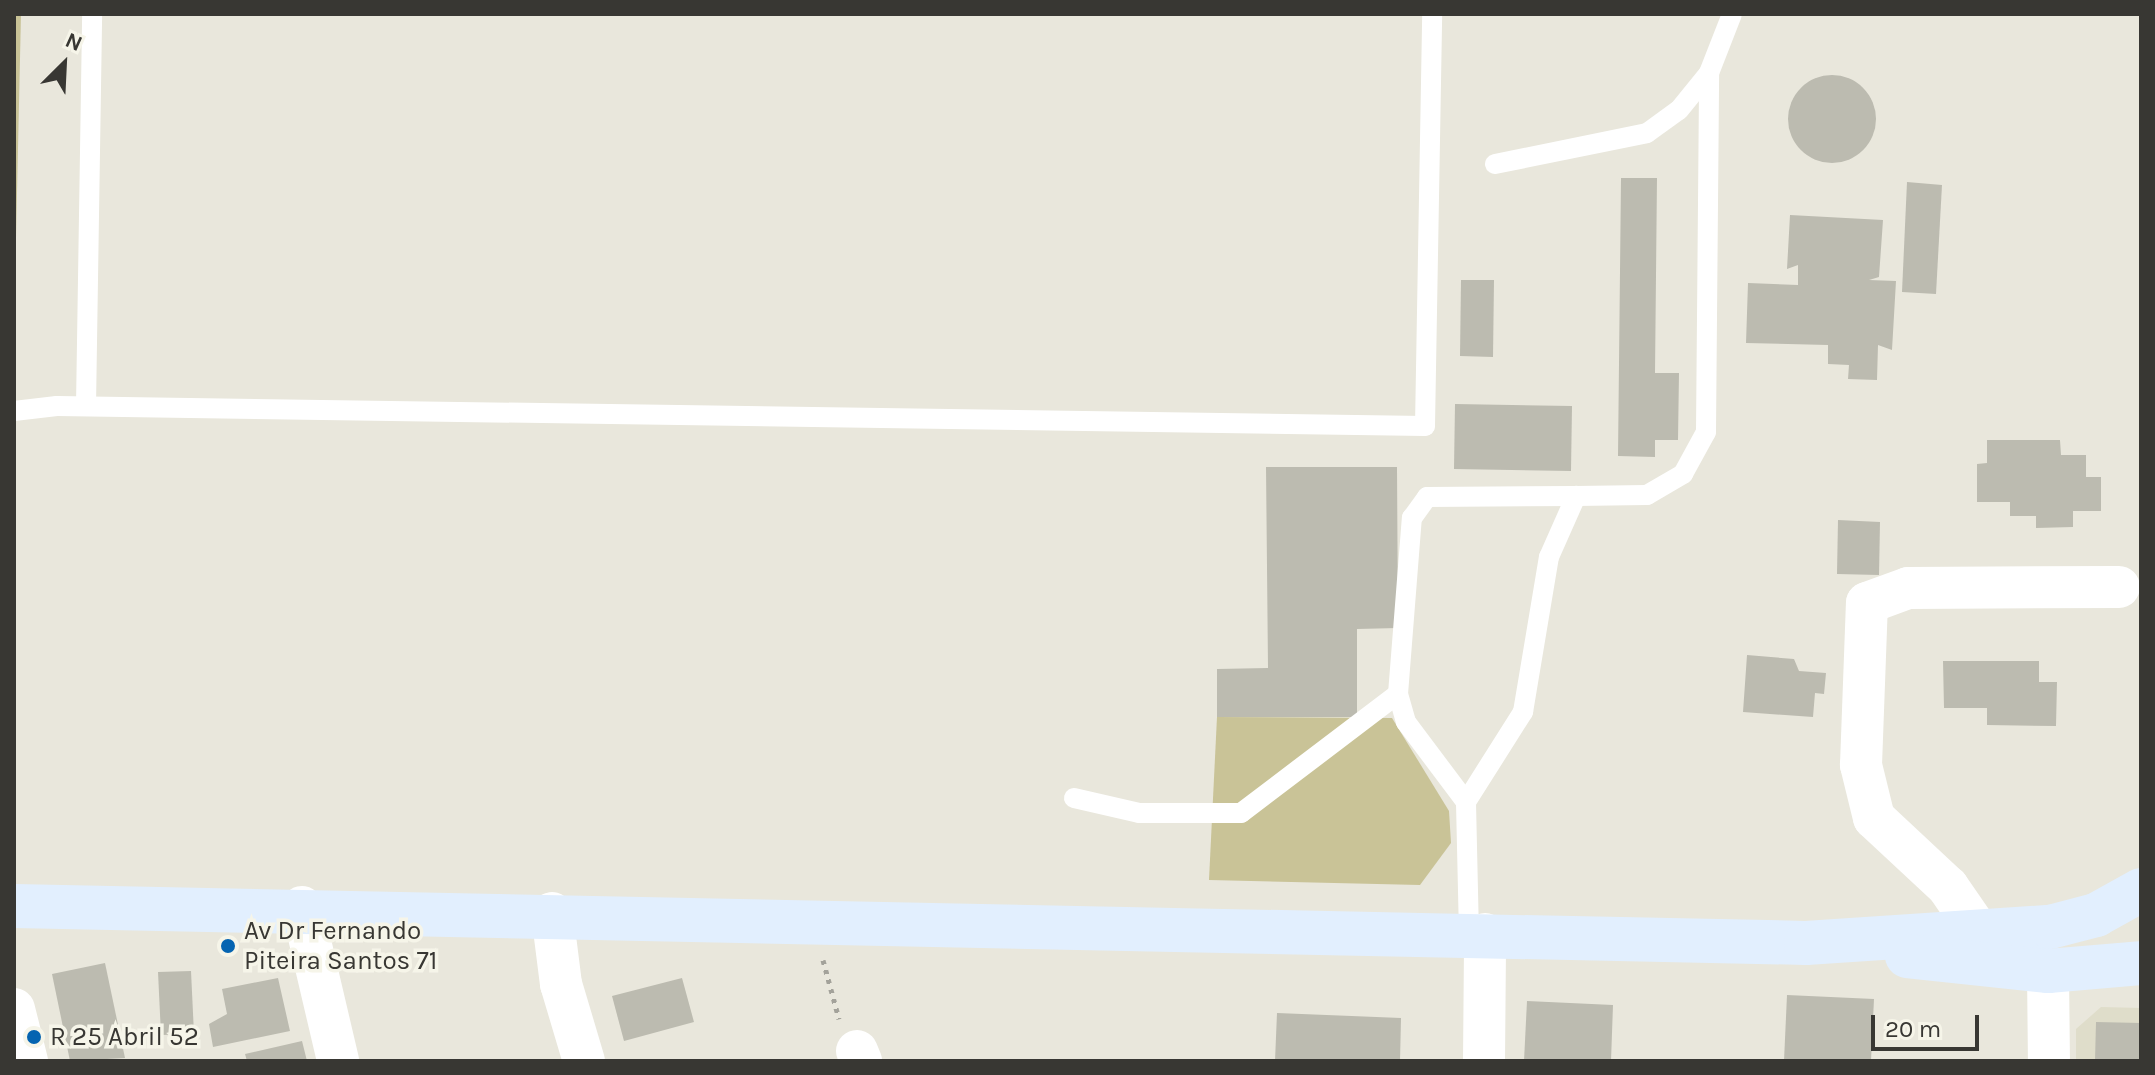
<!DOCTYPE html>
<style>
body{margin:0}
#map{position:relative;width:2155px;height:1075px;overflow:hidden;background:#e9e7dc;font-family:Karla,sans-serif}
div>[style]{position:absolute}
.built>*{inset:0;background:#dfddca}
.green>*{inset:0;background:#c9c397}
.building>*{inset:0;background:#bcbbb0}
.round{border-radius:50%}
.path>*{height:5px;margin-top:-2.5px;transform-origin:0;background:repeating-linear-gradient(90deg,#a3a29a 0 4px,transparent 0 10px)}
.lane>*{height:20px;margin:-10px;padding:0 10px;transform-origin:10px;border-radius:10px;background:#fff}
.street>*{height:42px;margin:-21px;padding:0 21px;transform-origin:21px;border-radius:21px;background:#fff}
.secondary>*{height:44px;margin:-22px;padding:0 22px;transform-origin:22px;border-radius:22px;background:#e2effe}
.dots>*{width:22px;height:22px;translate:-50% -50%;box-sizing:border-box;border:4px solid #f6f5e9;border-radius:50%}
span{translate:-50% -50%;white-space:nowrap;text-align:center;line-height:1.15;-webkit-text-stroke:7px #f6f5e9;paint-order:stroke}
.poi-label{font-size:26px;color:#383733}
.left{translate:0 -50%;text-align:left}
.frame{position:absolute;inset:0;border:16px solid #383733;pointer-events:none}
.north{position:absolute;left:24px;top:24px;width:80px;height:80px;-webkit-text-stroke:6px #f6f5e9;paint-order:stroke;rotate:24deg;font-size:22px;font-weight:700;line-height:32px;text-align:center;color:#383733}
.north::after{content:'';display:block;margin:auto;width:28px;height:36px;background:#383733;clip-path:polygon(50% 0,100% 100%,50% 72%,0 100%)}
.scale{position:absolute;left:1871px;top:1015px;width:108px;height:36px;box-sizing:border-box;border:4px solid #383733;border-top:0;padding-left:10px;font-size:24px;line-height:28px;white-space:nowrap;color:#383733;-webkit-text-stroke:6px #f6f5e9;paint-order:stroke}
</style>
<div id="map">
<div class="built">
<div style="clip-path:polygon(2101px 1007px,2141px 1008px,2141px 1061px,2076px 1061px,2076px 1029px)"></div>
</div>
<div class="green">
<div style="clip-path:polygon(14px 14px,21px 14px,14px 328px)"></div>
<div style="clip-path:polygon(1217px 717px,1392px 718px,1449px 811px,1451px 843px,1420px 885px,1209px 880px)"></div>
</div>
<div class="building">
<div class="round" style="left:1788px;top:75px;width:88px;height:88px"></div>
<div style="clip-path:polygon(1621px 178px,1657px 178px,1655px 373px,1679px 373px,1678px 440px,1655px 440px,1655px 457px,1618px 456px)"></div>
<div style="clip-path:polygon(1907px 182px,1942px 185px,1936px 294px,1902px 292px)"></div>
<div style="clip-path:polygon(1790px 215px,1883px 220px,1879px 277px,1869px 280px,1896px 281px,1892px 350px,1878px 345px,1877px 380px,1848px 379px,1849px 365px,1828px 364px,1828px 345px,1746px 343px,1748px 283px,1798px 285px,1798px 265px,1787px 269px)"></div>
<div style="clip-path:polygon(1461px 280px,1494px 280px,1493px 357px,1460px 356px)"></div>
<div style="clip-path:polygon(1455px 404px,1572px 406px,1571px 471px,1454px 469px)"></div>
<div style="clip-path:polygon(1987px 440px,2060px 440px,2061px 455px,2086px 455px,2086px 477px,2101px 477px,2101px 511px,2073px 511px,2073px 527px,2036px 528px,2036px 516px,2010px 516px,2010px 502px,1977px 502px,1977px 464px,1987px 463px)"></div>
<div style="clip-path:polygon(1266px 467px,1397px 467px,1398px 628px,1357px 629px,1357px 717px,1217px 717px,1217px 669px,1268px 668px)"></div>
<div style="clip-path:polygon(1838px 520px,1880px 522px,1879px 575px,1837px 574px)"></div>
<div style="clip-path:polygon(1747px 655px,1794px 659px,1799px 671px,1826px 673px,1824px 694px,1815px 693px,1813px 717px,1743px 712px)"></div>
<div style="clip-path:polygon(1943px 661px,2039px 661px,2039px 682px,2057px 682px,2056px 726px,1987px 725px,1987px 708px,1944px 708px)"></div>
<div style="clip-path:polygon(105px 963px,125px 1058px,70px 1061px,52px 974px)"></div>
<div style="clip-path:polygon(191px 971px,194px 1034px,161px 1035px,158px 972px)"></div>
<div style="clip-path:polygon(278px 978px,290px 1031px,213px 1047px,209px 1024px,227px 1014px,222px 989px)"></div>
<div style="clip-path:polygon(682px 978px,694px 1022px,624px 1041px,612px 996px)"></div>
<div style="clip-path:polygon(1787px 995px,1874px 999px,1871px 1061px,1784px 1061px)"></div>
<div style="clip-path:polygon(1527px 1001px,1613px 1005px,1611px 1061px,1524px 1061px)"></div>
<div style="clip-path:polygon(1277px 1013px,1401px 1018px,1400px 1061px,1275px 1061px)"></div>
<div style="clip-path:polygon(2096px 1022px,2141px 1023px,2141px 1061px,2095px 1061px)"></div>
<div style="clip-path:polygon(302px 1041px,307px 1061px,247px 1061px,245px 1054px)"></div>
</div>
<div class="path">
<div style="left:823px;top:960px;width:61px;rotate:74.8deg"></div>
</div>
<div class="lane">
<div style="left:1495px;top:164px;width:155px;rotate:-11.5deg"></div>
<div style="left:1647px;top:133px;width:39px;rotate:-36deg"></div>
<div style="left:1679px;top:110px;width:48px;rotate:-51deg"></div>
<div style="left:1709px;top:73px;width:63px;rotate:-68.7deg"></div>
<div style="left:86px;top:406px;width:392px;rotate:-89.1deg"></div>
<div style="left:14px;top:411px;width:43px;rotate:-6.6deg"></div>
<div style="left:57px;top:406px;width:1368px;rotate:0.84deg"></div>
<div style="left:1425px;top:426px;width:412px;rotate:-89deg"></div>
<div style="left:1074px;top:798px;width:67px;rotate:13deg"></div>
<div style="left:1139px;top:813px;width:102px"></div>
<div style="left:1241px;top:813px;width:197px;rotate:-37.2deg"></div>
<div style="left:1466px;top:802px;width:100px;rotate:-126.9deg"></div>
<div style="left:1406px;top:722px;width:29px;rotate:-106deg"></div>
<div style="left:1398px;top:694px;width:177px;rotate:-85.5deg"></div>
<div style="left:1412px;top:518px;width:26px;rotate:-54deg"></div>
<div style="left:1427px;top:497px;width:149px;rotate:-0.4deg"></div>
<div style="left:1469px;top:935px;width:133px;rotate:-91.3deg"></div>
<div style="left:1466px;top:802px;width:107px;rotate:-57.7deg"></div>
<div style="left:1523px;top:712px;width:157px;rotate:-80.5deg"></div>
<div style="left:1549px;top:557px;width:67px;rotate:-66.1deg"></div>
<div style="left:1576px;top:496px;width:71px;rotate:-0.8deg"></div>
<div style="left:1647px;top:495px;width:42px;rotate:-30.3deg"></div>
<div style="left:1683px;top:474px;width:48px;rotate:-61.3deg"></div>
<div style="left:1706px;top:432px;width:359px;rotate:-89.5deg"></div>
</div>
<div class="street">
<div style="left:302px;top:907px;width:158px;rotate:76.8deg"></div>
<div style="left:552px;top:913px;width:72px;rotate:82.8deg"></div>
<div style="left:561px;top:984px;width:80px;rotate:73.4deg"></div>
<div style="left:1979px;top:932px;width:55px;rotate:-124.6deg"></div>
<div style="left:1948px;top:887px;width:101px;rotate:-137deg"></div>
<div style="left:1874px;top:818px;width:55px;rotate:-103.8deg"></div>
<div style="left:1861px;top:765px;width:162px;rotate:-87.9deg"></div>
<div style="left:1867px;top:603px;width:44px;rotate:-20.1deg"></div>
<div style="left:1908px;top:588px;width:211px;rotate:-0.3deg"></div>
<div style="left:2048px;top:971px;width:90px;rotate:89.4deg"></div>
<div style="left:14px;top:1009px;width:54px;rotate:76deg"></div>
<div style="left:857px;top:1051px;width:11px;rotate:68deg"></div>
<div style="left:1484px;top:1061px;width:127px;rotate:-89.5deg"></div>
</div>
<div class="secondary">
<div style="left:14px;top:906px;width:1792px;rotate:1.18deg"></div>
<div style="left:1806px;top:943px;width:245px;rotate:-3.8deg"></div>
<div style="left:2050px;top:927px;width:48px;rotate:-14.6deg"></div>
<div style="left:2096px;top:915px;width:51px;rotate:-29.1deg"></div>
<div style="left:1907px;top:956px;width:142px;rotate:6.1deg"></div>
<div style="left:2048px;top:971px;width:93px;rotate:-4.9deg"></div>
</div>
<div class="dots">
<div style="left:228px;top:946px;background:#0564b1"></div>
<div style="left:34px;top:1037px;background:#0564b1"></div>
</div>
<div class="poi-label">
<span class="left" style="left:244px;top:946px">Av Dr Fernando<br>Piteira Santos 71</span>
<span class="left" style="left:50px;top:1037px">R 25 Abril 52</span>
</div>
<div class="frame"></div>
<div class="north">N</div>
<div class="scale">20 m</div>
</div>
